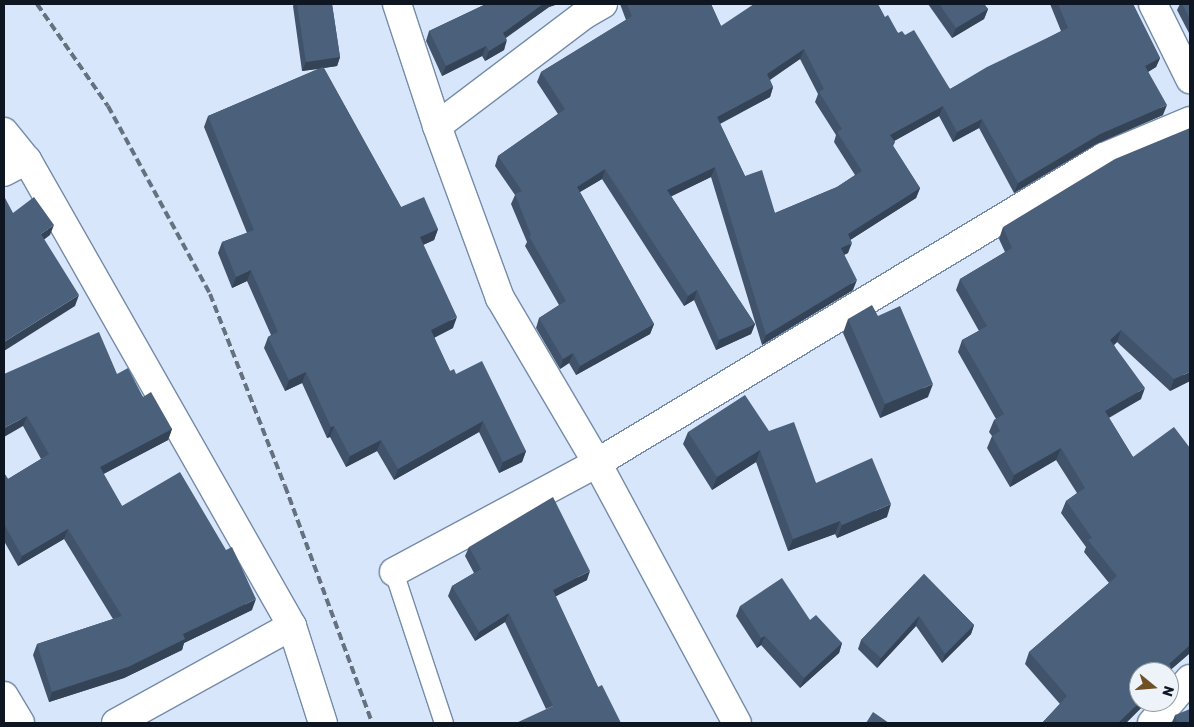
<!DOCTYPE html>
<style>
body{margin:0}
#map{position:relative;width:1194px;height:727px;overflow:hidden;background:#d7e6fa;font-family:Rubik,sans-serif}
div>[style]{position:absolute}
.roads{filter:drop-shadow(1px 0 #748ba9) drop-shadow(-1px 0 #748ba9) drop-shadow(0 1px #748ba9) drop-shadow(0 -1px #748ba9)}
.service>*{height:18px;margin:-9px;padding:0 9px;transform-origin:9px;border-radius:9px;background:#fff}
.minor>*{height:28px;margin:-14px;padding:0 14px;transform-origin:14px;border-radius:14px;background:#fff}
.rail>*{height:4px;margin-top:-2px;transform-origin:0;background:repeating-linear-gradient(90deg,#667180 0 8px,transparent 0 12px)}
.wall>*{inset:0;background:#40536a}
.shaded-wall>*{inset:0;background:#344356}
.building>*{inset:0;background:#4a607b}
span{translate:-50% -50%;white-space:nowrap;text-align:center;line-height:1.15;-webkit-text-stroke:5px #edf3f9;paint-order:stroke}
.frame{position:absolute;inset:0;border:5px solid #0d1621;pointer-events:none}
.north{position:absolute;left:1129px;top:662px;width:50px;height:50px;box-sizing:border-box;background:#edf3f9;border:1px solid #939ba3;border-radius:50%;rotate:107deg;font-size:14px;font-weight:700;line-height:20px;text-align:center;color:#0d1621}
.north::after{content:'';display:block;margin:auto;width:18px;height:22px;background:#6f5125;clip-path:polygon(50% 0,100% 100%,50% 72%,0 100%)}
</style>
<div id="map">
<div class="roads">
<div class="service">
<div style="left:394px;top:572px;width:159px;rotate:71.7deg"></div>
</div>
<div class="minor">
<div style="left:397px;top:4px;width:128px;rotate:71.8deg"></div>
<div style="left:437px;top:126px;width:183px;rotate:69.9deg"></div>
<div style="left:500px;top:298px;width:191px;rotate:59.5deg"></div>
<div style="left:597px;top:463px;width:295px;rotate:61.7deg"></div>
<div style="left:1153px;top:4px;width:84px;rotate:63.7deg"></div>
<div style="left:437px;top:126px;width:184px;rotate:-37.1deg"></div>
<div style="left:584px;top:15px;width:22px;rotate:-30deg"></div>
<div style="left:4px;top:132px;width:36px;rotate:51deg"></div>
<div style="left:27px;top:160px;width:536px;rotate:60.37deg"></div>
<div style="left:292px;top:626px;width:102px;rotate:72.3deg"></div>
<div style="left:4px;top:172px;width:26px;rotate:-28deg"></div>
<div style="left:394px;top:572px;width:230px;rotate:-28.2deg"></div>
<div style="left:597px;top:463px;width:592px;rotate:-31.11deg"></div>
<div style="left:1104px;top:157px;width:93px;rotate:-22.7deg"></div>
<div style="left:4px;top:696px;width:31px;rotate:59deg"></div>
<div style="left:116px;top:723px;width:201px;rotate:-28.9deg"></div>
<div style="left:1152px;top:723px;width:58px;rotate:-49.2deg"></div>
</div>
</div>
<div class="rail">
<div style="left:37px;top:4px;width:124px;rotate:55.2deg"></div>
<div style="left:108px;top:106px;width:214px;rotate:61.5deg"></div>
<div style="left:210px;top:294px;width:206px;rotate:68.7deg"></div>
<div style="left:285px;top:486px;width:252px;rotate:69.8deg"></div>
</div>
<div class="wall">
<div style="clip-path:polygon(294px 4px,332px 4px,340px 57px,337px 66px,324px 68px,401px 207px,438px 229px,434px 240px,423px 245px,453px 328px,434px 338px,450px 371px,456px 374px,526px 451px,522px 462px,499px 473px,479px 432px,394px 480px,377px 451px,346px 467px,330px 437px,327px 438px,302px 383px,285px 391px,264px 348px,268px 337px,271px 335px,247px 281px,232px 288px,218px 253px,222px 242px,247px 233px,204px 127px,208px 116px,318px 69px,302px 71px,293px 6px)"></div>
<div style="clip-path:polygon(486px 4px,558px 4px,549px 7px,506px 38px,504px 50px,485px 61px,482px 56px,442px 76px,426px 41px,429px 31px)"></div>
<div style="clip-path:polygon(evenodd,620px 4px,711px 4px,721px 26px,885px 17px,898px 33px,905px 35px,950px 89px,1061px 31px,1050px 4px,1133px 4px,1160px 58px,1156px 67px,1148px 72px,1163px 115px,1096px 144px,1014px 193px,979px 128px,953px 142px,939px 116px,894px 141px,895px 142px,893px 146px,920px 188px,916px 198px,850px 240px,848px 253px,844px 255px,853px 290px,762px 345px,711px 177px,671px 196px,755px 324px,751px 334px,716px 350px,694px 300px,684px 306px,602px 179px,580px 192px,654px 324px,650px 334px,576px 375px,569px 363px,560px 369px,536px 328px,539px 318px,559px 305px,525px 246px,527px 242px,511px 204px,515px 195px,495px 166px,498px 156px,558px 114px,537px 82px,541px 72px,626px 20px,620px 4px,800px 59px,818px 94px,815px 102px,836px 135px,834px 142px,855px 175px,837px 187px,775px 213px,745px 176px,720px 124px,770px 97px,773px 87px,770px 80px,800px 59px)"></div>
<div style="clip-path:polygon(928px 4px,984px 4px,988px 9px,984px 19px,952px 38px)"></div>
<div style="clip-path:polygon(1180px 4px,1190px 4px,1190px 35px,1177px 10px)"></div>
<div style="clip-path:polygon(1003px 227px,1190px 381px,1170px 391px,1117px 342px,1114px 345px,1141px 399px,1109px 418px,1133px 457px,1190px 448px,1190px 653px,1168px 672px,1139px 672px,1139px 702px,1145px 702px,1144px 705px,1126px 723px,1042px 723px,1060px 704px,1025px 664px,1029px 652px,1109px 583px,1084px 552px,1086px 547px,1061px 513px,1066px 501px,1077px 493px,1056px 460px,1010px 487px,987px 448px,992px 436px,989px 432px,994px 420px,996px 419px,958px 352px,962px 340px,979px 331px,956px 290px,960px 279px,1005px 252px,999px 239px)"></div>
<div style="clip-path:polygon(878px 316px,928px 397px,880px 418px,843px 333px,848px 319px)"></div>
<div style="clip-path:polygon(4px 374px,117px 374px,143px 397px,172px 429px,168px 440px,103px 474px,122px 506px,252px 610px,184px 643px,182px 650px,124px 678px,49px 702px,33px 655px,37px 644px,113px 619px,64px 539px,18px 566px,4px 541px,4px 473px,8px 479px,41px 459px,23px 426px)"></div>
<div style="clip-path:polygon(769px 431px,816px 483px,887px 517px,837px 538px,835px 534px,788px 551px,756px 462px,712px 490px,683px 444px,688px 432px)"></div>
<div style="clip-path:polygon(469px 547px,587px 580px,555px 596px,598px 687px,546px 709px,505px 622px,475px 641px,448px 596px,452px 586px,474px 573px,465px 556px)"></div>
<div style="clip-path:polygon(924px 574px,974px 625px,971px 634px,942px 663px,916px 626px,877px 668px,858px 649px,861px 640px)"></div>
<div style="clip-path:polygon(740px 606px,810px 620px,842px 643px,839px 653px,800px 688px,761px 645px,757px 648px,736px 616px)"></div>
<div style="clip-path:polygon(1175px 715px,1190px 723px,1172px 723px)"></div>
</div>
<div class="shaded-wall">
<div style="clip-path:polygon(543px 4px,558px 4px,549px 7px,499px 42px,503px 33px)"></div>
<div style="clip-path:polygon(988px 9px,984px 19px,952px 38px,956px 28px)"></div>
<div style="clip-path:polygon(507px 40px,504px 50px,485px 61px,489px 51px)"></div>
<div style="clip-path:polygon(486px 46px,482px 56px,442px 76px,446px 66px)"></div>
<div style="clip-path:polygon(804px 49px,800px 59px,763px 84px,767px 74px)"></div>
<div style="clip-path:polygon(340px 57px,337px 66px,302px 71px,306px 62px)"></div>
<div style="clip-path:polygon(1160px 58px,1156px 67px,1141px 76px,1145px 66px)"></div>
<div style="clip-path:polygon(773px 87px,770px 97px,713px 127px,717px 117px)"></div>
<div style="clip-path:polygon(1167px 105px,1163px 115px,1096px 144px,1014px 193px,1018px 183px,1100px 134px)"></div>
<div style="clip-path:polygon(943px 106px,939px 116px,887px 145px,890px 135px)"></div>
<div style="clip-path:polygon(982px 119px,979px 128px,953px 142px,957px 132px)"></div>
<div style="clip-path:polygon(715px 167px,711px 177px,664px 200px,667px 190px)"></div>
<div style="clip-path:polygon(605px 169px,602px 179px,573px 196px,577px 187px)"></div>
<div style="clip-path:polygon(920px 188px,916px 198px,844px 244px,848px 234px)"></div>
<div style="clip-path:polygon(54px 225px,50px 235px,37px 245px,41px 234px)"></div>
<div style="clip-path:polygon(438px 229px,434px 240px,416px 248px,420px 237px)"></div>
<div style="clip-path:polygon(852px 243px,848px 253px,837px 258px,841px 248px)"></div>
<div style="clip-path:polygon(251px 270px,247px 281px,232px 288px,236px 277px)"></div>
<div style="clip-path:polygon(857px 280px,853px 290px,762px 345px,766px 335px)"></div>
<div style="clip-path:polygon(697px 290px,694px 300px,684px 306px,688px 296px)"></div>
<div style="clip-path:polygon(79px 295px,75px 306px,4px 351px,4px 342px)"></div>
<div style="clip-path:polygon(457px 317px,453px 328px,427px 341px,431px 330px)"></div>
<div style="clip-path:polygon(654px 324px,650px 334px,576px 375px,580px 366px)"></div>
<div style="clip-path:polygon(755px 324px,751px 334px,716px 350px,719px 340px)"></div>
<div style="clip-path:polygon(1121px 330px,1117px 342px,1106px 352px,1110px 340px)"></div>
<div style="clip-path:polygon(573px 353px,569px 363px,560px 369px,563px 359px)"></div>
<div style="clip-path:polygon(306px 372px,302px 383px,285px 391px,289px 380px)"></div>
<div style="clip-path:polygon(1190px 372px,1190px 381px,1170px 391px,1174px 379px)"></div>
<div style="clip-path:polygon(933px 384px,928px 397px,880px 418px,885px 404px)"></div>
<div style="clip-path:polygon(1145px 388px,1141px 399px,1100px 422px,1105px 411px)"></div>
<div style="clip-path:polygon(27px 416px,23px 426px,4px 437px,4px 428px)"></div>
<div style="clip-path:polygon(483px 421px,479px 432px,394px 480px,398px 469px)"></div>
<div style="clip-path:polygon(334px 426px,330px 437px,327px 438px,331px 427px)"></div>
<div style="clip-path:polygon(172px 429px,168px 440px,96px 478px,100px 467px)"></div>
<div style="clip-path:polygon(381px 440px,377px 451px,346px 467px,350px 456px)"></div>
<div style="clip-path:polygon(1061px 448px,1056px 460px,1010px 487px,1014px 475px)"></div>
<div style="clip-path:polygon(760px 450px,756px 462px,712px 490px,717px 477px)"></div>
<div style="clip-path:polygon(526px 451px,522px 462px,499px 473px,503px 462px)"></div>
<div style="clip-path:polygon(891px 504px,887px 517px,837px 538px,842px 525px)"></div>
<div style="clip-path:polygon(840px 521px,835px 534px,788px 551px,793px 539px)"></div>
<div style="clip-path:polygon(68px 529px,64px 539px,18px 566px,22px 556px)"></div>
<div style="clip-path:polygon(590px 571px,587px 580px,549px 600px,553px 590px)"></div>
<div style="clip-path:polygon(256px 599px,252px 610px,184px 643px,182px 650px,124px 678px,49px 702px,52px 692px,183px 634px)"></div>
<div style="clip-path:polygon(509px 613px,505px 622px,475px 641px,479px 632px)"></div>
<div style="clip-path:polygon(919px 616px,916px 626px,877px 668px,881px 658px)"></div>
<div style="clip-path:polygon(974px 625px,971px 634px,942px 663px,945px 654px)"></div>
<div style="clip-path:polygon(765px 636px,761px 645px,757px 648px,761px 638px)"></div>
<div style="clip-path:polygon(842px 643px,839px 653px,800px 688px,804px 678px)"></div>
<div style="clip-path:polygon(1190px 645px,1190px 653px,1168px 672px,1164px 672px,1169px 664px)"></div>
<div style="clip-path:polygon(1140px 702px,1145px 702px,1144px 705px,1126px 723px,1118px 723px)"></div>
</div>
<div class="building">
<div style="clip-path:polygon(297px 4px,332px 4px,340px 57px,306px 62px)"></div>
<div style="clip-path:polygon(486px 4px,543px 4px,503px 33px,507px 40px,489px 51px,486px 46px,446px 66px,429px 31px)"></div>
<div style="clip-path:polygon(evenodd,627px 4px,711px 4px,721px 26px,754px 4px,878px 4px,885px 17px,888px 15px,898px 33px,902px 31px,905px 35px,914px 30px,950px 89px,987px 67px,1068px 28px,1058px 4px,1133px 4px,1160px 58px,1145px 66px,1167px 105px,1100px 134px,1018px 183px,982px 119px,957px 132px,943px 106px,890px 135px,895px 142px,892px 144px,920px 188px,848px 234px,852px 243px,841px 248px,857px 280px,766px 335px,715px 167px,667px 190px,755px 324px,719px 340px,697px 290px,688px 296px,605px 169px,577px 187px,654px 324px,580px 366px,573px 353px,563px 359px,539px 318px,566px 301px,529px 236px,531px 235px,515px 194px,522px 191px,498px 156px,565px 109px,541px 72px,632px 16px,627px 4px,804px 49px,824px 89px,819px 92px,842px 129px,837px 132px,862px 171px,837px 187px,775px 213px,762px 170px,745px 176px,717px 117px,773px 87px,767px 74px,804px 49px)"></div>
<div style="clip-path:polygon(939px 4px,984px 4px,988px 9px,956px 28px)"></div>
<div style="clip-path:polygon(1182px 4px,1190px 4px,1190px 19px)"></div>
<div style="clip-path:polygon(323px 67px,401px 207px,424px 197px,438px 229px,420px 237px,457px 317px,431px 330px,450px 371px,454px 369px,456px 374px,482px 361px,526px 451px,503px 462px,483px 421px,398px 469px,381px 440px,350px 456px,334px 426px,331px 427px,306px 372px,289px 380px,268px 337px,278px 332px,251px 270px,236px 277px,222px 242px,254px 230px,208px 116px)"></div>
<div style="clip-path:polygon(1190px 128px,1190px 372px,1174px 379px,1121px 330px,1110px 340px,1145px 388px,1105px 411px,1133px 457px,1174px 427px,1190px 448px,1190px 645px,1169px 664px,1171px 666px,1164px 672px,1139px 672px,1140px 702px,1118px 723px,1042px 723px,1067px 696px,1029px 652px,1117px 576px,1088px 540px,1092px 538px,1066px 501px,1085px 488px,1061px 448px,1014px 475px,992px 436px,1000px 431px,994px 420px,1004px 414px,962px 340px,987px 326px,960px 279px,1012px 248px,1003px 227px,1115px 159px)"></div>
<div style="clip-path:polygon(4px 196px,13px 213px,34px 197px,54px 225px,41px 234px,79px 295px,4px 342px)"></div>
<div style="clip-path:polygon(872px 305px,878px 316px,900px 306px,933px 384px,885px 404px,848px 319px)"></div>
<div style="clip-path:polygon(99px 332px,117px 374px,128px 368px,143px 397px,151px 392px,172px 429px,100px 467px,122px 506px,180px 472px,226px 550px,232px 547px,256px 599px,183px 634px,185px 639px,128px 667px,52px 692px,37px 644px,122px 616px,68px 529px,22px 556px,4px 524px,4px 473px,8px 479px,49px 454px,27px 416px,4px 428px,4px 374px)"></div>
<div style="clip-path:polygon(745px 395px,769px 431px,794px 422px,816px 483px,872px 458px,891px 504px,842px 525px,840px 521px,793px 539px,760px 450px,717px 477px,688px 432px)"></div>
<div style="clip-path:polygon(553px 497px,590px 571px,553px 590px,598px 687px,602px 685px,621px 723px,516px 723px,553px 706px,509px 613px,479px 632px,452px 586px,481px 569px,469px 547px)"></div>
<div style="clip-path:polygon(924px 574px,974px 625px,945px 654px,919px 616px,881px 658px,861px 640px)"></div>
<div style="clip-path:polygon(782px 578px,810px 620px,816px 615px,842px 643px,804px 678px,765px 636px,761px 638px,740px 606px)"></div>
<div style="clip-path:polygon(1190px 709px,1190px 723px,1177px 723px,1175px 715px)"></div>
<div style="clip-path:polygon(873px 712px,889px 723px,866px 723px)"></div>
</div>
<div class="frame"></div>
<div class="north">N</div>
</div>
